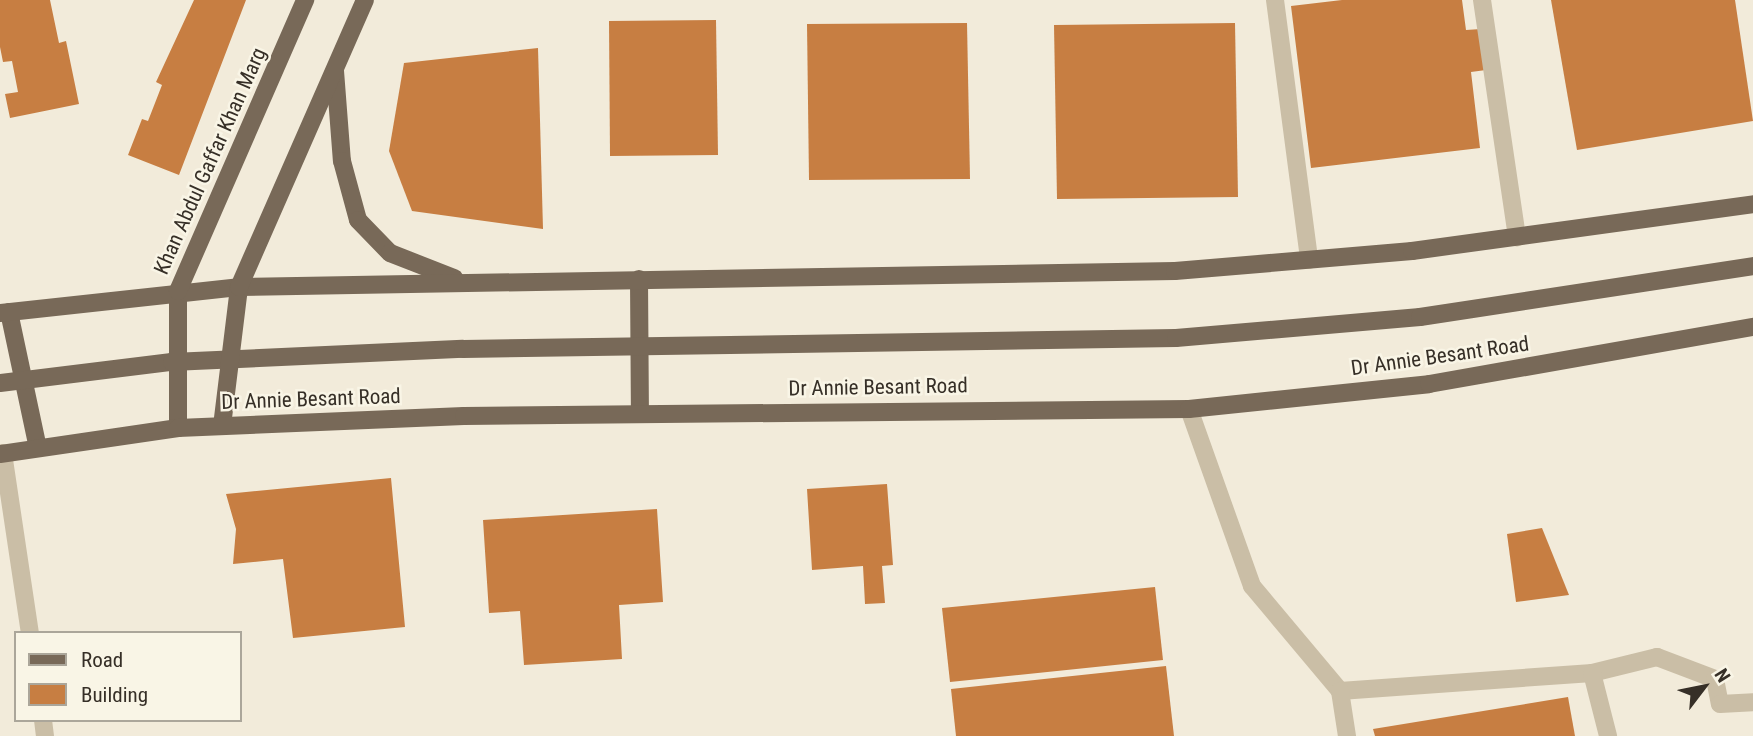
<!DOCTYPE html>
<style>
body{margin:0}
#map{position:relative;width:1753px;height:736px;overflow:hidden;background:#f2ebda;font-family:"Roboto Condensed",sans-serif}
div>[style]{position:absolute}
.building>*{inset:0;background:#c77e42}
.service>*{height:18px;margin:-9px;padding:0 9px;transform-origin:9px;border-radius:9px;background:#cabea6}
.primary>*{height:18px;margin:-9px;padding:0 9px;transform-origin:9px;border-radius:9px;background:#786958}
span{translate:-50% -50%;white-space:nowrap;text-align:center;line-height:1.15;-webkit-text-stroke:5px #f9f5e6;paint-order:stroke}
.street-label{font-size:21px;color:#362f27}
.legend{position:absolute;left:14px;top:631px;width:228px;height:91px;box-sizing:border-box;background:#f9f5e6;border:2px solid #aba69a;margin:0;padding:9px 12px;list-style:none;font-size:21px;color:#362f27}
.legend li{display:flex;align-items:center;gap:14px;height:35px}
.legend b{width:35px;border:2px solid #aba69a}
.north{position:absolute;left:1669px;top:652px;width:70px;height:70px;-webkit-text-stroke:5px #f9f5e6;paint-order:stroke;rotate:58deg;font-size:19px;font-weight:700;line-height:28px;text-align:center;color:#362f27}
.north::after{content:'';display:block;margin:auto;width:24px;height:32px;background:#362f27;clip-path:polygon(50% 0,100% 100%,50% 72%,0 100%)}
</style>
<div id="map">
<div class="building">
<div style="clip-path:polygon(0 0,50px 0,59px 43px,66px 41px,79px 104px,10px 118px,5px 94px,18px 92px,12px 61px,3px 62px,0 47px)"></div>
<div style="clip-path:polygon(194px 0,246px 0,179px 175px,128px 155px,142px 119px,148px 121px,162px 85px,156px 82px)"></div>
<div style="clip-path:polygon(1342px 0,1462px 0,1466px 30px,1481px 29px,1486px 70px,1471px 72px,1480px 148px,1311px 168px,1291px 6px)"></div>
<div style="clip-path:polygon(1551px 0,1735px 0,1753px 121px,1577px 150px)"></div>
<div style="clip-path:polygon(716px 20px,718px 155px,610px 156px,609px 21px)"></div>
<div style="clip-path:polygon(967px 23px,970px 179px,809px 180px,807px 24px)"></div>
<div style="clip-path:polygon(1235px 23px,1238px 197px,1057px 199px,1054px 25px)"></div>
<div style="clip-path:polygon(538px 48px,543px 229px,412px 211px,389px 151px,404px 63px)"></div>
<div style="clip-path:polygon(391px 478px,405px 627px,293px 638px,283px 559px,233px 564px,236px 529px,226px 494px)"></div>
<div style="clip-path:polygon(887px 484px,893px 565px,882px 566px,885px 603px,865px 604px,863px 566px,812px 570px,807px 489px)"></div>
<div style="clip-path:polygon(657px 509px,663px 602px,619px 605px,622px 659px,524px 665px,520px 611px,489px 613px,483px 520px)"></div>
<div style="clip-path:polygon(1542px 528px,1569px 595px,1516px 602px,1507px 534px)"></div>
<div style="clip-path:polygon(1155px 587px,1163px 660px,950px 682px,942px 608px)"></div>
<div style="clip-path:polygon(1166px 666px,1174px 736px,956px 736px,951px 689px)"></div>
<div style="clip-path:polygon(1568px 697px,1575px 736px,1375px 736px,1373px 729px)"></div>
</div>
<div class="service">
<div style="left:1275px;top:0;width:262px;rotate:82.5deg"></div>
<div style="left:1482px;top:0;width:240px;rotate:81.6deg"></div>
<div style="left:1189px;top:409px;width:188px;rotate:70.4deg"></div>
<div style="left:1252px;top:586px;width:137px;rotate:50deg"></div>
<div style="left:1340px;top:691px;width:253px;rotate:-4.1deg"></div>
<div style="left:1592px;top:673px;width:67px;rotate:-13.8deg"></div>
<div style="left:1657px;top:657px;width:62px;rotate:20.8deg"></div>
<div style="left:1715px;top:679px;width:25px;rotate:79deg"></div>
<div style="left:1720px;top:704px;width:33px;rotate:-3deg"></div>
<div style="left:3px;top:453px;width:182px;rotate:81.5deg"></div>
<div style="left:1592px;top:673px;width:65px;rotate:75.7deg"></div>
<div style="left:1340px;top:691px;width:46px;rotate:81.2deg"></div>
<div style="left:43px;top:720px;width:16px;rotate:83deg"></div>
</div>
<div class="primary">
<div style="left:335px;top:71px;width:90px;rotate:85.6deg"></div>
<div style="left:342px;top:161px;width:61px;rotate:74.8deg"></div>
<div style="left:358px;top:220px;width:46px;rotate:45.9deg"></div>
<div style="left:390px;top:253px;width:69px;rotate:21.3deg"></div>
<div style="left:639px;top:279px;width:134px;rotate:89.6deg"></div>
<div style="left:9px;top:312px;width:139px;rotate:78deg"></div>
<div style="left:0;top:313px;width:240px;rotate:-6.2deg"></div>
<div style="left:239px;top:287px;width:936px;rotate:-0.98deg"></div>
<div style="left:1175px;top:271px;width:238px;rotate:-4.8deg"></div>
<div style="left:1412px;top:251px;width:344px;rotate:-7.8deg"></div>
<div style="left:0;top:383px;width:173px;rotate:-7deg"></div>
<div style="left:172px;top:362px;width:291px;rotate:-2.6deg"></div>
<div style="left:463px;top:349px;width:713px;rotate:-0.88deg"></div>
<div style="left:1176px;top:338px;width:245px;rotate:-4.9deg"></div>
<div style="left:1420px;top:317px;width:337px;rotate:-8.7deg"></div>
<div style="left:222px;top:426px;width:140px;rotate:-83deg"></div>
<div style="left:239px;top:287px;width:313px;rotate:-66.3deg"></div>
<div style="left:178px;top:428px;width:137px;rotate:-90deg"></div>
<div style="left:178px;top:291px;width:318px;rotate:-66.4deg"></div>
<div style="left:0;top:454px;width:180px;rotate:-8.3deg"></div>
<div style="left:178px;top:428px;width:286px;rotate:-2.4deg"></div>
<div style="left:464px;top:416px;width:725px;rotate:-0.55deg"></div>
<div style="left:1189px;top:409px;width:241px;rotate:-5.9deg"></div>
<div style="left:1429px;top:384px;width:329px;rotate:-10deg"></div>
</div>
<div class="street-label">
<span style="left:210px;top:161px;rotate:-66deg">Khan Abdul Gaffar Khan Marg</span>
<span style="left:1440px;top:356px;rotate:-8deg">Dr Annie Besant Road</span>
<span style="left:878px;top:387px;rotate:-1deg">Dr Annie Besant Road</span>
<span style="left:311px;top:399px;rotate:-2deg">Dr Annie Besant Road</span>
</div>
<ul class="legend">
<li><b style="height:9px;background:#786958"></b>Road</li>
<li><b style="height:19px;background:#c77e42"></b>Building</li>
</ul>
<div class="north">N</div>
</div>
